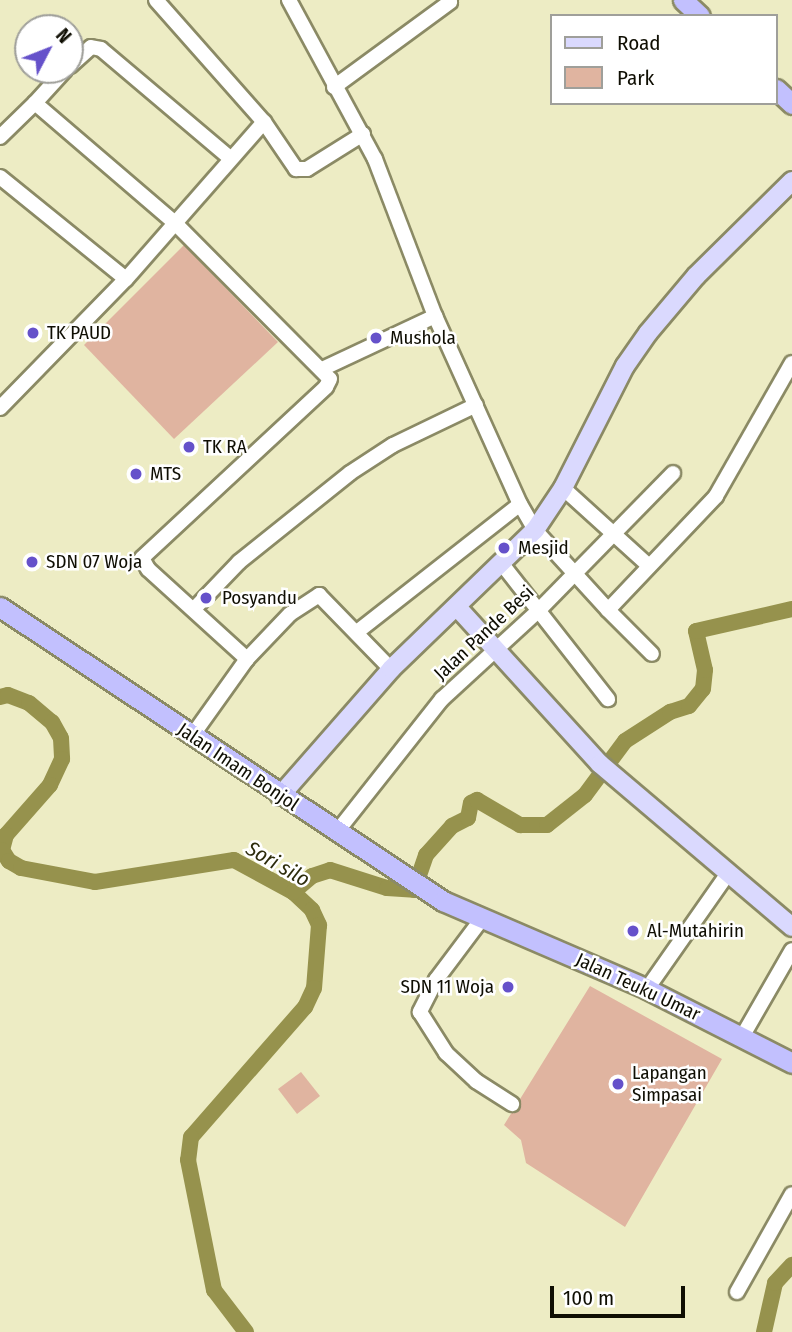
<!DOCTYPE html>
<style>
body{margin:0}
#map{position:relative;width:792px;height:1332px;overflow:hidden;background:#edecc4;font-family:"Fira Sans Condensed",sans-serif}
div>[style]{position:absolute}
.green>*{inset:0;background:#e0b4a0}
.river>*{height:16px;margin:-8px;padding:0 8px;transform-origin:8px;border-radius:8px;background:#96924d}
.roads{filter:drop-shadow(2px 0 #8b8a65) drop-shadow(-2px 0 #8b8a65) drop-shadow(0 2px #8b8a65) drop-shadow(0 -2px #8b8a65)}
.minor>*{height:14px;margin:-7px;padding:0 7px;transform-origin:7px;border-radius:7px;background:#fff}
.major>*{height:18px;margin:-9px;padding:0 9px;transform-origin:9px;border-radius:9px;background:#dad9fe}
.highway>*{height:19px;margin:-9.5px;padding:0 9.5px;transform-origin:9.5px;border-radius:9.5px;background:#c2c0fe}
.dots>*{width:19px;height:19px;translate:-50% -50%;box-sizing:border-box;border:4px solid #fff;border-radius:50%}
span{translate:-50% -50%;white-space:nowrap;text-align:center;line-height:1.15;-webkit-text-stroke:5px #fff;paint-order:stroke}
.poi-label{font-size:19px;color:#0f0e03}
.left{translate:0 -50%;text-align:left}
.right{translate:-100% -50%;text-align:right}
.street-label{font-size:19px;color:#0f0e03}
.water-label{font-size:21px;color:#2d2c0c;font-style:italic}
.legend{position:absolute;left:550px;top:14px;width:228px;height:91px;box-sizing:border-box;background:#fff;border:2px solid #9f9f9a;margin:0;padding:9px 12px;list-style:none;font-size:21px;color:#0f0e03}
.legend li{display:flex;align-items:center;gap:14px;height:35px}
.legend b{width:35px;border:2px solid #9f9f9a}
.north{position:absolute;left:14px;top:14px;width:70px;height:70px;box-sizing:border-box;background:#fff;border:2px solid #9f9f9a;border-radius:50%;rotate:48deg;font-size:19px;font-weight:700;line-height:28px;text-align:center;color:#0f0e03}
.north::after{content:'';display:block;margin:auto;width:24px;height:32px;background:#6551ca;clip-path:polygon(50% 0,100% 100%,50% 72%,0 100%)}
.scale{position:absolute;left:550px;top:1286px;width:135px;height:32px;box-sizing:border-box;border:4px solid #0f0e03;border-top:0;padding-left:9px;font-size:21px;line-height:24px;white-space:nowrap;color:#0f0e03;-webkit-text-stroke:5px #fff;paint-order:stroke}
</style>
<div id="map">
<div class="green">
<div style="clip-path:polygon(184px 245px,278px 342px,174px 439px,84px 345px)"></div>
<div style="clip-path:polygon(590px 986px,722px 1059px,625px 1227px,526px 1163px,521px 1140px,504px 1125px)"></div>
<div style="clip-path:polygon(301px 1072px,320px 1096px,297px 1114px,278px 1089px)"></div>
</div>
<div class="river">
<div style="left:0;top:697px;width:8px;rotate:-14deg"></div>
<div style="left:8px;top:695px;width:22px;rotate:21deg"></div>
<div style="left:29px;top:703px;width:30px;rotate:40deg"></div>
<div style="left:52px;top:722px;width:18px;rotate:61deg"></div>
<div style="left:61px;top:738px;width:21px;rotate:87deg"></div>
<div style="left:62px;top:759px;width:29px;rotate:115deg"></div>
<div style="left:50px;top:785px;width:67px;rotate:131.3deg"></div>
<div style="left:6px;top:835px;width:16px;rotate:105deg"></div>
<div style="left:2px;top:850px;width:13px;rotate:58deg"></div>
<div style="left:9px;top:861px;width:14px;rotate:30deg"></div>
<div style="left:21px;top:868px;width:75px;rotate:10.7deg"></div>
<div style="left:95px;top:882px;width:141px;rotate:-9deg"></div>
<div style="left:234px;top:860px;width:67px;rotate:28.5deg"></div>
<div style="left:293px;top:892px;width:26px;rotate:43deg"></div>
<div style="left:312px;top:910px;width:17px;rotate:65deg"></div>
<div style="left:319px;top:925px;width:63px;rotate:94.5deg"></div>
<div style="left:314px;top:988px;width:21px;rotate:115deg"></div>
<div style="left:305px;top:1007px;width:173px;rotate:131.2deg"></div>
<div style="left:191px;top:1137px;width:23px;rotate:97deg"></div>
<div style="left:188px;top:1160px;width:133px;rotate:78.7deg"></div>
<div style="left:214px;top:1290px;width:53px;rotate:52.7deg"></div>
<div style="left:293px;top:892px;width:25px;rotate:-40deg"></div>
<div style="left:312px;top:876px;width:19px;rotate:-18deg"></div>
<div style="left:330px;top:870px;width:60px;rotate:17.5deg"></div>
<div style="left:387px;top:888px;width:27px;rotate:4deg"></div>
<div style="left:414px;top:890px;width:37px;rotate:-71deg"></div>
<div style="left:426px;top:855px;width:39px;rotate:-48deg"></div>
<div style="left:452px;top:826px;width:18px;rotate:-27deg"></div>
<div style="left:468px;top:818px;width:15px;rotate:-79deg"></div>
<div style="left:471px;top:803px;width:7px;rotate:-27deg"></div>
<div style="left:477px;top:800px;width:50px;rotate:30.2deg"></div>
<div style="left:520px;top:825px;width:27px"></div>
<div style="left:547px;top:825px;width:48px;rotate:-38.3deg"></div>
<div style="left:585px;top:795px;width:67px;rotate:-53.5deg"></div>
<div style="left:625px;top:741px;width:54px;rotate:-32.8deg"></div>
<div style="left:670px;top:712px;width:20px;rotate:-18deg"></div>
<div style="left:689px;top:706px;width:22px;rotate:-51deg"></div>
<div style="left:703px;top:689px;width:19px;rotate:-84deg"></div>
<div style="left:705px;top:670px;width:40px;rotate:-103deg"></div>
<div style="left:696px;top:631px;width:98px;rotate:-12.9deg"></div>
<div style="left:764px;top:1332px;width:50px;rotate:-77.3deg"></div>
<div style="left:775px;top:1283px;width:25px;rotate:-47deg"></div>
</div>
<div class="roads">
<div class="minor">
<div style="left:156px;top:0;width:163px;rotate:48.5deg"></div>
<div style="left:264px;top:122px;width:57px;rotate:55.8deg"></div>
<div style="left:296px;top:169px;width:11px"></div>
<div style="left:307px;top:169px;width:66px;rotate:-32deg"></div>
<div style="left:289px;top:0;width:181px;rotate:61.6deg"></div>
<div style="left:375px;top:159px;width:168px;rotate:69.1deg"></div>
<div style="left:435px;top:316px;width:206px;rotate:65.7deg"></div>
<div style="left:520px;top:504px;width:30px;rotate:60deg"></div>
<div style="left:535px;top:530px;width:108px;rotate:47.6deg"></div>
<div style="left:608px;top:610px;width:157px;rotate:-46.5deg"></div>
<div style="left:716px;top:496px;width:153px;rotate:-60.3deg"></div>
<div style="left:70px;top:66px;width:28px;rotate:-42deg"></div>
<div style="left:91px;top:47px;width:10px;rotate:11deg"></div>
<div style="left:101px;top:49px;width:169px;rotate:40.2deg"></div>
<div style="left:334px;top:87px;width:144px;rotate:-36.2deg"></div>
<div style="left:35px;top:103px;width:45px;rotate:-47.7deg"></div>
<div style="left:0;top:137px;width:49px;rotate:-44.2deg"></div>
<div style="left:35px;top:103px;width:183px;rotate:40.6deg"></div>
<div style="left:174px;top:222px;width:221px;rotate:45.2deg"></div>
<div style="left:330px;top:379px;width:9px;rotate:117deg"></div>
<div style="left:326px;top:387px;width:251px;rotate:137.1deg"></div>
<div style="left:142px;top:558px;width:13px;rotate:61deg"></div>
<div style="left:148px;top:569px;width:134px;rotate:42.3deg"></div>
<div style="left:0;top:177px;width:162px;rotate:39deg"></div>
<div style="left:322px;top:369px;width:125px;rotate:-25.1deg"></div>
<div style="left:0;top:408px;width:180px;rotate:-45.7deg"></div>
<div style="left:126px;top:279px;width:209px;rotate:-48.7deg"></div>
<div style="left:563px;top:488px;width:116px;rotate:42.2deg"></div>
<div style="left:502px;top:564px;width:172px;rotate:51.9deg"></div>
<div style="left:194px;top:609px;width:65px;rotate:-46.2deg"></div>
<div style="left:239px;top:562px;width:142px;rotate:-38.7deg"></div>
<div style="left:350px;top:473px;width:51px;rotate:-33.1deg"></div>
<div style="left:393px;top:445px;width:92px;rotate:-25.7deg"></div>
<div style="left:608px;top:610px;width:62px;rotate:45deg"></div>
<div style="left:357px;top:632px;width:207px;rotate:-38.1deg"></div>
<div style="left:192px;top:736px;width:95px;rotate:-54.5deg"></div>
<div style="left:247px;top:659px;width:62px;rotate:-46.3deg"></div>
<div style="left:290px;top:614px;width:35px;rotate:-33deg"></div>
<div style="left:319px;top:595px;width:103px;rotate:45.8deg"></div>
<div style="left:336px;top:833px;width:171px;rotate:-51.7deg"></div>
<div style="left:442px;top:699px;width:130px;rotate:-42.5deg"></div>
<div style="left:538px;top:611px;width:193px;rotate:-45.6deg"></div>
<div style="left:481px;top:920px;width:75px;rotate:126.9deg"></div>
<div style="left:436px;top:980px;width:36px;rotate:117deg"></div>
<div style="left:420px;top:1012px;width:49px;rotate:57.6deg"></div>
<div style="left:446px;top:1053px;width:41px;rotate:43deg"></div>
<div style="left:476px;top:1081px;width:43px;rotate:32.6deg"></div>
<div style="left:647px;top:989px;width:143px;rotate:-55deg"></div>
<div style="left:742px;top:1037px;width:100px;rotate:-60.1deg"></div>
<div style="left:737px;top:1292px;width:112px;rotate:-60.7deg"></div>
</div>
<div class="major">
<div style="left:457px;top:607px;width:212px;rotate:47.7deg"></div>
<div style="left:600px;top:764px;width:252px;rotate:40.3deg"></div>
<div style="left:280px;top:796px;width:169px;rotate:-48.8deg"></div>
<div style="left:391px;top:669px;width:200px;rotate:-44deg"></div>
<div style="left:535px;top:530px;width:50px;rotate:-56.3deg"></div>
<div style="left:563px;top:488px;width:137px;rotate:-63.1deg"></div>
<div style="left:625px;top:366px;width:40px;rotate:-55.1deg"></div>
<div style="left:648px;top:333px;width:75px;rotate:-49.9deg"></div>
<div style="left:696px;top:276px;width:135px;rotate:-44.7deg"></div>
</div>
<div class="highway">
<div style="left:683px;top:0;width:23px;rotate:43deg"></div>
<div style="left:776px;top:89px;width:22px;rotate:43deg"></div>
<div style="left:0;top:607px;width:532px;rotate:33.57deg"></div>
<div style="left:443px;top:901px;width:222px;rotate:23.3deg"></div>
<div style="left:647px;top:989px;width:163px;rotate:27deg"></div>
</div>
</div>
<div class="dots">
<div style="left:33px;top:333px;background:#6551ca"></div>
<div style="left:376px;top:338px;background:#6551ca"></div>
<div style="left:189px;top:447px;background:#6551ca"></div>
<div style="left:136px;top:474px;background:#6551ca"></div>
<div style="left:504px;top:548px;background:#6551ca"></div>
<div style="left:32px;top:562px;background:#6551ca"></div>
<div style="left:206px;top:598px;background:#6551ca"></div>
<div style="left:633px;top:931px;background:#6551ca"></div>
<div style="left:508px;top:987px;background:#6551ca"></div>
<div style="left:618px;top:1084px;background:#6551ca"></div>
</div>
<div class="poi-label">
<span class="left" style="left:47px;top:333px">TK PAUD</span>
<span class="left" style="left:390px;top:338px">Mushola</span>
<span class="left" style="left:203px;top:447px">TK RA</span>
<span class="left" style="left:150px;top:474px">MTS</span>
<span class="left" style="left:518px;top:548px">Mesjid</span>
<span class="left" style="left:46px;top:562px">SDN 07 Woja</span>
<span class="left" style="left:222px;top:598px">Posyandu</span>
<span class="left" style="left:647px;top:931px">Al-Mutahirin</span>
<span class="right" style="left:494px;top:987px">SDN 11 Woja</span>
<span class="left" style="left:632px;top:1084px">Lapangan<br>Simpasai</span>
</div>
<div class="street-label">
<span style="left:484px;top:633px;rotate:-43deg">Jalan Pande Besi</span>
<span style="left:238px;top:767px;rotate:34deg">Jalan Imam Bonjol</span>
<span style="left:638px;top:987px;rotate:25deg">Jalan Teuku Umar</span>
</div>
<div class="water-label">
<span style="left:278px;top:864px;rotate:30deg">Sori silo</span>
</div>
<ul class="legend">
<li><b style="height:9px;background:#dad9fe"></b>Road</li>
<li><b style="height:19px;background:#e0b4a0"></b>Park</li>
</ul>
<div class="north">N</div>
<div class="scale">100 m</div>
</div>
